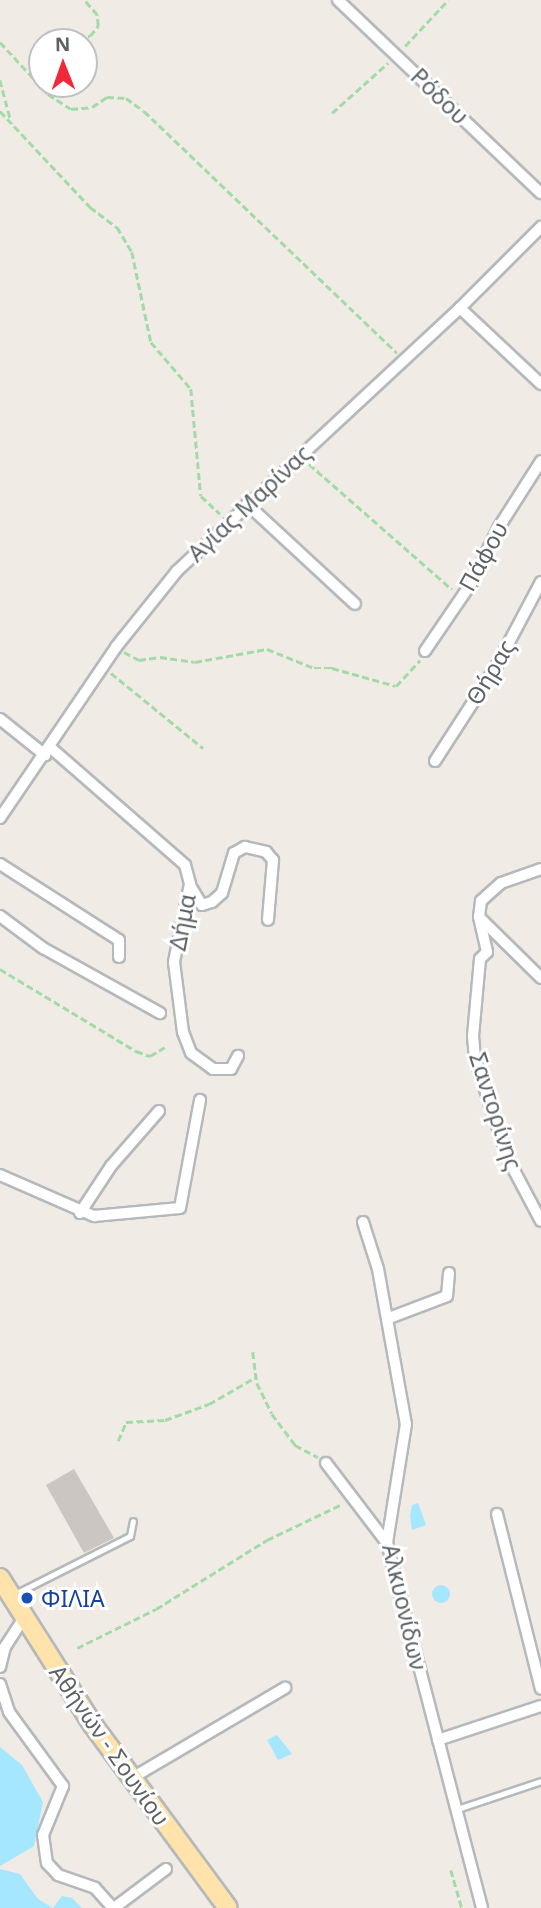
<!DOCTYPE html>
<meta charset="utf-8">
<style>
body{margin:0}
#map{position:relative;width:541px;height:1908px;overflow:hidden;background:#f0ebe4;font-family:"Noto Sans",sans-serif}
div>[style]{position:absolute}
.water>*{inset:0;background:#a5e7ff}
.round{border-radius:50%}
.building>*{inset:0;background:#cbc6c1}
.path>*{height:2.5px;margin-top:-1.25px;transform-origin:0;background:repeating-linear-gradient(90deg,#a2dba7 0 7px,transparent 0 10.5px)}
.roads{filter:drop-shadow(2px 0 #b5b9bc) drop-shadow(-2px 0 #b5b9bc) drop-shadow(0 2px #b5b9bc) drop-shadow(0 -2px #b5b9bc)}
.lane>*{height:5px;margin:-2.5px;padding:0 2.5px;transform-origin:2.5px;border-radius:2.5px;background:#fff}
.street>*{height:10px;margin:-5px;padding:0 5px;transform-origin:5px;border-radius:5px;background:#fff}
.primary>*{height:18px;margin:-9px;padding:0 9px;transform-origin:9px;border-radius:9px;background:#ffe3aa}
.dots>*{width:19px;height:19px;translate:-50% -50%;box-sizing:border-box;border:4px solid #fff;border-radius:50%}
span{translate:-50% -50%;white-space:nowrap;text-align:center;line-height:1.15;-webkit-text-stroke:6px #fff;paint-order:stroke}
.street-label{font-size:23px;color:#5c6266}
.transit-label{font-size:23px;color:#164399}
.left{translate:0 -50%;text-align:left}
.north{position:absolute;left:28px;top:28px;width:70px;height:70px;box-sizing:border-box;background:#fff;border:2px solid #bec0c2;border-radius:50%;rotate:359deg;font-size:19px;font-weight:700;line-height:28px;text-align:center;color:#5c6266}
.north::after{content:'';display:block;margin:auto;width:24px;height:32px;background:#f3273a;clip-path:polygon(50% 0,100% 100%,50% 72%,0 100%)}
</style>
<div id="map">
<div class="water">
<div style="clip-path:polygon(418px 1503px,426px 1525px,412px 1530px,410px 1515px,412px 1505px)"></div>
<div class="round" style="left:432px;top:1585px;width:18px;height:18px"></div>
<div style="clip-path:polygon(277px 1735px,292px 1754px,278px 1760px,267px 1740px)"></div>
<div style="clip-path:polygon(0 1747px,22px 1765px,43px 1802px,34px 1846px,0 1866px)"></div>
<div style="clip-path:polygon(0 1869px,20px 1874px,38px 1899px,53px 1908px,0 1908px)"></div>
<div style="clip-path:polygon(62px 1896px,72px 1898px,82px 1908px,53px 1908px)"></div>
</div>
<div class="building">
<div style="clip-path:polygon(74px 1469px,114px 1538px,84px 1553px,46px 1485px)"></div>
</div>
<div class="path">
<div style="left:67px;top:38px;width:23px;rotate:-5deg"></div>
<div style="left:90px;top:36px;width:13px;rotate:-51deg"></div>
<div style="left:98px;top:26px;width:11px;rotate:-95deg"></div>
<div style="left:97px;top:15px;width:20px;rotate:-131deg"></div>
<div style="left:0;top:42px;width:71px;rotate:47.3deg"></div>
<div style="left:48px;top:94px;width:27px;rotate:33deg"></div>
<div style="left:71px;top:109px;width:21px;rotate:-5deg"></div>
<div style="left:92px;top:107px;width:18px;rotate:-34deg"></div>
<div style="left:107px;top:97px;width:19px;rotate:3deg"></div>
<div style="left:126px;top:98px;width:22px;rotate:36deg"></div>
<div style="left:144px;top:111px;width:350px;rotate:43.7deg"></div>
<div style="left:405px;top:46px;width:63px;rotate:-46.9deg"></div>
<div style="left:0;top:80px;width:42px;rotate:75deg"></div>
<div style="left:0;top:111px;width:132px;rotate:46.8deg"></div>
<div style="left:90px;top:207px;width:34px;rotate:37deg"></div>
<div style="left:117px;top:227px;width:29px;rotate:59deg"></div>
<div style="left:132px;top:252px;width:92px;rotate:78.1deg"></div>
<div style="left:151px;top:342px;width:62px;rotate:49.6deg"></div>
<div style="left:191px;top:389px;width:107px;rotate:84.7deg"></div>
<div style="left:201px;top:496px;width:26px;rotate:43deg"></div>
<div style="left:332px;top:113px;width:75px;rotate:-41.8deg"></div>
<div style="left:309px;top:464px;width:190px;rotate:41.2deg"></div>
<div style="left:124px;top:652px;width:17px;rotate:28deg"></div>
<div style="left:139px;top:660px;width:21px;rotate:-8deg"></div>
<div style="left:160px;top:657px;width:35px;rotate:8deg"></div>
<div style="left:195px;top:662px;width:73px;rotate:-10.2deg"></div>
<div style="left:267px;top:649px;width:51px;rotate:22deg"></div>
<div style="left:314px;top:668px;width:18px"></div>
<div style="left:332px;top:668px;width:66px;rotate:15.7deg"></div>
<div style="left:396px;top:686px;width:35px;rotate:-47deg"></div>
<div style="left:111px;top:673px;width:119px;rotate:39.2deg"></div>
<div style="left:0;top:969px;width:159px;rotate:31.1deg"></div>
<div style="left:136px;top:1051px;width:15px;rotate:20deg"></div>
<div style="left:150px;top:1056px;width:17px;rotate:-31deg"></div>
<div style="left:253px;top:1352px;width:31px;rotate:83deg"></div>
<div style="left:257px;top:1383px;width:34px;rotate:64deg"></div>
<div style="left:272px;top:1414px;width:39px;rotate:53deg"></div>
<div style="left:295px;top:1445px;width:26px;rotate:28deg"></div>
<div style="left:118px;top:1441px;width:21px;rotate:-67deg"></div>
<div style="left:126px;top:1422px;width:39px;rotate:-3deg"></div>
<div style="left:165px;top:1420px;width:47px;rotate:-20deg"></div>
<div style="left:209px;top:1404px;width:54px;rotate:-29.9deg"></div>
<div style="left:77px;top:1648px;width:88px;rotate:-26.3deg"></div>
<div style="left:156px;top:1609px;width:131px;rotate:-31.9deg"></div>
<div style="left:267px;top:1540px;width:83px;rotate:-25.6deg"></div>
<div style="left:451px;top:1870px;width:40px;rotate:74deg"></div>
</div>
<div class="roads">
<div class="lane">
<div style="left:13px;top:1595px;width:131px;rotate:-26.8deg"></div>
<div style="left:130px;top:1536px;width:15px;rotate:-79deg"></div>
<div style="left:457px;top:1809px;width:89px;rotate:-18.4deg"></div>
</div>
<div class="street">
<div style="left:338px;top:0;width:280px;rotate:43.6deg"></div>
<div style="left:460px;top:308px;width:111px;rotate:43.2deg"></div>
<div style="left:247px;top:504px;width:147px;rotate:42.8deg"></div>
<div style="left:425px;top:651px;width:83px;rotate:-55.7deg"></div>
<div style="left:472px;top:582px;width:61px;rotate:-63.9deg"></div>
<div style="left:499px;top:527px;width:78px;rotate:-57.5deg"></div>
<div style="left:0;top:719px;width:58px;rotate:38.7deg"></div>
<div style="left:51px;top:748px;width:178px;rotate:41.1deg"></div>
<div style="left:185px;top:865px;width:20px;rotate:75deg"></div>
<div style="left:190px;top:884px;width:80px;rotate:101.6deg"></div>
<div style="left:174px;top:962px;width:71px;rotate:82.7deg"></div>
<div style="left:183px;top:1032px;width:22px;rotate:69deg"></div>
<div style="left:191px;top:1053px;width:27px;rotate:36deg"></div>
<div style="left:213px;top:1069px;width:18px"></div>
<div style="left:231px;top:1069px;width:15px;rotate:-62deg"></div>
<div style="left:435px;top:761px;width:114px;rotate:-57.1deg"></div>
<div style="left:497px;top:665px;width:94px;rotate:-62.1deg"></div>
<div style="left:0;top:818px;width:207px;rotate:-55.8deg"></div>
<div style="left:116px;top:647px;width:97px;rotate:-51.2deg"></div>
<div style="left:177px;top:571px;width:386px;rotate:-42.9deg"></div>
<div style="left:460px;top:308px;width:115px;rotate:-45deg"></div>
<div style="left:0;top:864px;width:141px;rotate:32.6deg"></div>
<div style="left:119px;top:940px;width:17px;rotate:90deg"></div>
<div style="left:541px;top:869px;width:42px;rotate:160.7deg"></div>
<div style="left:501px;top:883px;width:27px;rotate:138deg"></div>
<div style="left:481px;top:901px;width:16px;rotate:97deg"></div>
<div style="left:479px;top:917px;width:36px;rotate:77deg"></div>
<div style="left:487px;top:952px;width:10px;rotate:135deg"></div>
<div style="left:480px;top:959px;width:77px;rotate:95.2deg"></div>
<div style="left:473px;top:1036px;width:23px;rotate:85deg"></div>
<div style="left:475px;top:1059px;width:105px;rotate:71.7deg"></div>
<div style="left:508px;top:1159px;width:70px;rotate:62deg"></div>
<div style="left:191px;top:887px;width:21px;rotate:59deg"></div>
<div style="left:202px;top:905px;width:10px;rotate:-17deg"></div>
<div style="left:212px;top:902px;width:13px;rotate:-42deg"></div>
<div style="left:222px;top:893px;width:42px;rotate:-73.3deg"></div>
<div style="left:234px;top:853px;width:13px;rotate:-29deg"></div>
<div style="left:245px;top:847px;width:22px;rotate:13deg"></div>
<div style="left:266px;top:852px;width:11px;rotate:49deg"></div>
<div style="left:273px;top:860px;width:60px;rotate:94.8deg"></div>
<div style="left:0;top:916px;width:54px;rotate:36.7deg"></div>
<div style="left:43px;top:948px;width:134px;rotate:29.1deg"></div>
<div style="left:479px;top:917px;width:87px;rotate:44.5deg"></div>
<div style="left:0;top:1175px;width:103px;rotate:23.6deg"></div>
<div style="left:94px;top:1216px;width:86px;rotate:-5.3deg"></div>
<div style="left:180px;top:1208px;width:110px;rotate:-79.5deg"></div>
<div style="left:80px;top:1213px;width:56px;rotate:-56.6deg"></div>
<div style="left:111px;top:1166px;width:73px;rotate:-48.9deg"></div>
<div style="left:363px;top:1222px;width:49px;rotate:72.3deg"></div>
<div style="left:378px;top:1269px;width:158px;rotate:79.8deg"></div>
<div style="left:406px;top:1424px;width:121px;rotate:99.1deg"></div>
<div style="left:387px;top:1543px;width:377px;rotate:75.4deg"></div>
<div style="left:389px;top:1318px;width:62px;rotate:-20.8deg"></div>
<div style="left:447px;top:1296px;width:23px;rotate:-85deg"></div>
<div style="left:326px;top:1463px;width:101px;rotate:52.7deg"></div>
<div style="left:497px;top:1514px;width:180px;rotate:75.9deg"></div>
<div style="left:0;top:1667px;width:21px;rotate:-76deg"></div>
<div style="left:5px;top:1647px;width:35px;rotate:-57deg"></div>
<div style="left:0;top:1684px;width:29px;rotate:72deg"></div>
<div style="left:9px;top:1712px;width:92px;rotate:53.9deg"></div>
<div style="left:63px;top:1786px;width:53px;rotate:112.2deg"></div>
<div style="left:43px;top:1835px;width:28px;rotate:82deg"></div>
<div style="left:47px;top:1863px;width:16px;rotate:47deg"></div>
<div style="left:58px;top:1875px;width:39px;rotate:19deg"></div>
<div style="left:95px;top:1888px;width:27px;rotate:48deg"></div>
<div style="left:438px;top:1740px;width:108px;rotate:-18.3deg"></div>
<div style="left:132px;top:1778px;width:178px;rotate:-30.5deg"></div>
<div style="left:114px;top:1908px;width:65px;rotate:-36.9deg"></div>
</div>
<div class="primary">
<div style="left:0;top:1578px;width:174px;rotate:57.7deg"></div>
<div style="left:93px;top:1725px;width:227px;rotate:53.6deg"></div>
</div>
</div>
<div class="dots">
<div style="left:27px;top:1598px;background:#1a4fb4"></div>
</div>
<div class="street-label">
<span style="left:440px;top:96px;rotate:44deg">Ρόδου</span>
<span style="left:249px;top:503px;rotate:-43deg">Αγίας Μαρίνας</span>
<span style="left:483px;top:556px;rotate:-61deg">Πάφου</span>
<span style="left:490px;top:672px;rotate:-59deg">Θήρας</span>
<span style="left:182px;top:922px;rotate:-79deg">Δήμα</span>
<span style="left:496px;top:1111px;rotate:72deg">Σαντορίνης</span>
<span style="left:405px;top:1607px;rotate:77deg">Αλκυονίδων</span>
<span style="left:110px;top:1745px;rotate:55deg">Αθήνών - Σουνίου</span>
</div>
<div class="transit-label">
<span class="left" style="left:41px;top:1598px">ΦΙΛΙΑ</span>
</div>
<div class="north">N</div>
</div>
